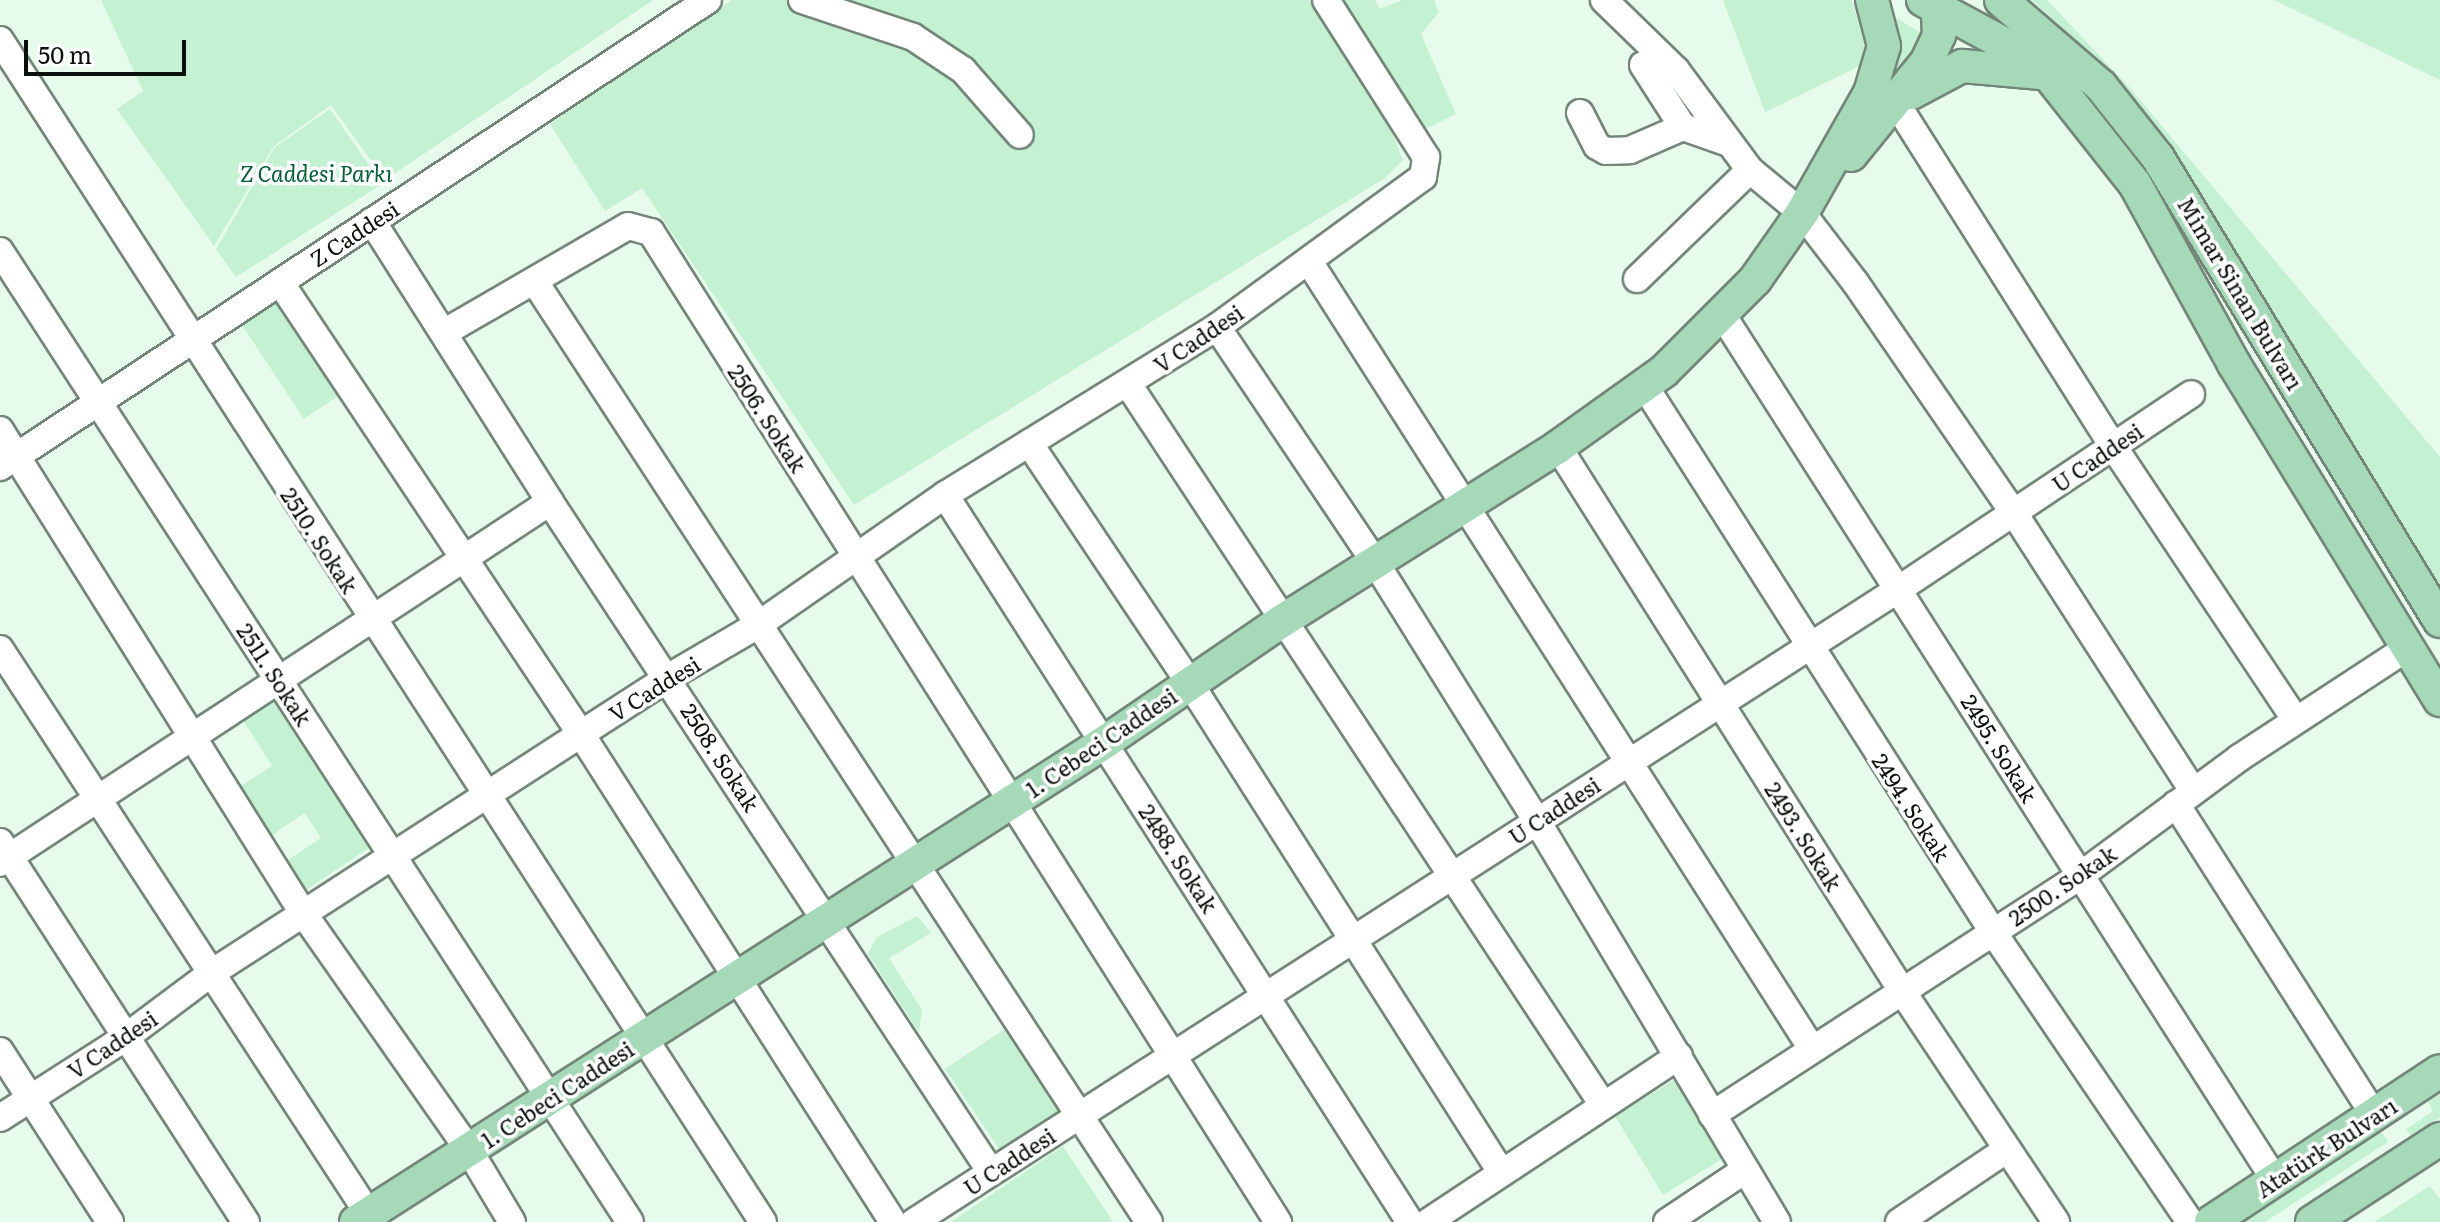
<!DOCTYPE html>
<meta charset="utf-8">
<style>
body{margin:0}
#map{position:relative;width:2440px;height:1222px;overflow:hidden;background:#e7fbec;font-family:Literata,serif}
div>[style]{position:absolute}
.green>*{inset:0;background:#c4f1d2}
.roads{filter:drop-shadow(2px 0 #748679) drop-shadow(-2px 0 #748679) drop-shadow(0 2px #748679) drop-shadow(0 -2px #748679)}
.minor>*{height:26px;margin:-13px;padding:0 13px;transform-origin:13px;border-radius:13px;background:#fff}
.major>*{height:32px;margin:-16px;padding:0 16px;transform-origin:16px;border-radius:16px;background:#a5d9b8}
span{translate:-50% -50%;white-space:nowrap;text-align:center;line-height:1.15;-webkit-text-stroke:7px #fff;paint-order:stroke}
.park-label{font-size:22px;color:#035d33;font-style:italic}
.street-label{font-size:22px;color:#0a100c}
.scale{position:absolute;left:24px;top:40px;width:162px;height:36px;box-sizing:border-box;border:4px solid #0a100c;border-top:0;padding-left:10px;font-size:24px;line-height:28px;white-space:nowrap;color:#0a100c;-webkit-text-stroke:6px #fff;paint-order:stroke}
</style>
<div id="map">
<div class="green">
<div style="clip-path:polygon(101px 0,653px 0,385px 180px,331px 105px,274px 146px,214px 246px,117px 109px,143px 91px)"></div>
<div style="clip-path:polygon(732px 0,1309px 0,1387px 121px,1403px 160px,1385px 178px,854px 505px,642px 188px,605px 211px,550px 124px)"></div>
<div style="clip-path:polygon(1343px 0,1375px 0,1380px 9px,1402px 0,1434px 0,1439px 12px,1421px 34px,1456px 114px,1425px 129px)"></div>
<div style="clip-path:polygon(1723px 0,1852px 0,1866px 50px,1864px 64px,1765px 112px)"></div>
<div style="clip-path:polygon(2032px 0,2047px 0,2129px 87px,2440px 457px,2440px 591px,2105px 71px)"></div>
<div style="clip-path:polygon(2274px 0,2440px 0,2440px 80px)"></div>
<div style="clip-path:polygon(1893px 16px,1923px 34px,1887px 88px,1896px 32px)"></div>
<div style="clip-path:polygon(330px 109px,382px 184px,236px 277px,216px 249px,275px 147px)"></div>
<div style="clip-path:polygon(277px 299px,340px 395px,304px 419px,240px 322px)"></div>
<div style="clip-path:polygon(275px 696px,372px 846px,306px 890px,288px 860px,321px 838px,305px 813px,272px 835px,241px 786px,272px 766px,241px 717px)"></div>
<div style="clip-path:polygon(917px 916px,931px 933px,889px 958px,922px 1010px,919px 1032px,868px 954px,877px 937px)"></div>
<div style="clip-path:polygon(1005px 1029px,1059px 1113px,1000px 1150px,945px 1069px)"></div>
<div style="clip-path:polygon(1674px 1080px,1722px 1159px,1663px 1195px,1615px 1116px)"></div>
<div style="clip-path:polygon(2440px 1088px,2440px 1117px,2411px 1135px,2406px 1129px,2433px 1111px,2426px 1098px)"></div>
<div style="clip-path:polygon(2376px 1123px,2388px 1142px,2265px 1222px,2226px 1222px)"></div>
<div style="clip-path:polygon(1063px 1146px,1113px 1222px,951px 1222px)"></div>
<div style="clip-path:polygon(2430px 1186px,2440px 1199px,2440px 1222px,2374px 1222px)"></div>
</div>
<div class="roads">
<div class="minor">
<div style="left:802px;top:0;width:117px;rotate:18.4deg"></div>
<div style="left:913px;top:37px;width:60px;rotate:33.4deg"></div>
<div style="left:963px;top:70px;width:86px;rotate:48.8deg"></div>
<div style="left:1604px;top:0;width:100px;rotate:44.2deg"></div>
<div style="left:1676px;top:70px;width:124px;rotate:53.5deg"></div>
<div style="left:1750px;top:170px;width:67px;rotate:39.6deg"></div>
<div style="left:1802px;top:213px;width:87px;rotate:52.5deg"></div>
<div style="left:1855px;top:282px;width:280px;rotate:55.5deg"></div>
<div style="left:2014px;top:513px;width:331px;rotate:57.2deg"></div>
<div style="left:0;top:40px;width:1407px;rotate:57.16deg"></div>
<div style="left:1643px;top:65px;width:74px;rotate:57.2deg"></div>
<div style="left:1896px;top:103px;width:406px;rotate:57.7deg"></div>
<div style="left:2113px;top:446px;width:329px;rotate:56.3deg"></div>
<div style="left:1580px;top:113px;width:37px;rotate:63deg"></div>
<div style="left:1597px;top:146px;width:10px;rotate:29deg"></div>
<div style="left:1606px;top:151px;width:24px;rotate:-2deg"></div>
<div style="left:1630px;top:150px;width:58px;rotate:-23.5deg"></div>
<div style="left:1683px;top:127px;width:46px;rotate:19.2deg"></div>
<div style="left:372px;top:221px;width:333px;rotate:57.6deg"></div>
<div style="left:550px;top:502px;width:802px;rotate:56.65deg"></div>
<div style="left:0;top:251px;width:1157px;rotate:57.02deg"></div>
<div style="left:1310px;top:263px;width:933px;rotate:57.43deg"></div>
<div style="left:1637px;top:279px;width:157px;rotate:-44deg"></div>
<div style="left:280px;top:282px;width:543px;rotate:56.34deg"></div>
<div style="left:581px;top:734px;width:579px;rotate:57.41deg"></div>
<div style="left:535px;top:282px;width:1123px;rotate:56.85deg"></div>
<div style="left:1723px;top:316px;width:1025px;rotate:57.43deg"></div>
<div style="left:1217px;top:327px;width:283px;rotate:56.1deg"></div>
<div style="left:1375px;top:562px;width:305px;rotate:58deg"></div>
<div style="left:1537px;top:821px;width:467px;rotate:59.1deg"></div>
<div style="left:445px;top:332px;width:211px;rotate:-30.1deg"></div>
<div style="left:628px;top:226px;width:24px;rotate:15deg"></div>
<div style="left:651px;top:232px;width:1172px;rotate:57.65deg"></div>
<div style="left:1128px;top:384px;width:863px;rotate:56.62deg"></div>
<div style="left:1644px;top:385px;width:649px;rotate:57.46deg"></div>
<div style="left:1993px;top:932px;width:351px;rotate:55.8deg"></div>
<div style="left:0;top:430px;width:570px;rotate:57.9deg"></div>
<div style="left:303px;top:913px;width:289px;rotate:55deg"></div>
<div style="left:469px;top:1150px;width:84px;rotate:59.2deg"></div>
<div style="left:1029px;top:443px;width:288px;rotate:56.2deg"></div>
<div style="left:1189px;top:682px;width:581px;rotate:57.51deg"></div>
<div style="left:1558px;top:447px;width:644px;rotate:57.69deg"></div>
<div style="left:1902px;top:991px;width:278px;rotate:56.3deg"></div>
<div style="left:0;top:467px;width:848px;rotate:-33.41deg"></div>
<div style="left:945px;top:495px;width:863px;rotate:57.4deg"></div>
<div style="left:0;top:649px;width:684px;rotate:56.87deg"></div>
<div style="left:2176px;top:804px;width:369px;rotate:57.5deg"></div>
<div style="left:0;top:842px;width:453px;rotate:57.1deg"></div>
<div style="left:0;top:863px;width:658px;rotate:-33.28deg"></div>
<div style="left:0;top:1051px;width:203px;rotate:57.2deg"></div>
<div style="left:1712px;top:1115px;width:440px;rotate:-33deg"></div>
<div style="left:2081px;top:875px;width:197px;rotate:-36.5deg"></div>
<div style="left:2239px;top:758px;width:201px;rotate:-33.2deg"></div>
<div style="left:0;top:1118px;width:150px;rotate:-32.7deg"></div>
<div style="left:126px;top:1037px;width:109px;rotate:-36.8deg"></div>
<div style="left:213px;top:972px;width:543px;rotate:-32.9deg"></div>
<div style="left:669px;top:677px;width:103px;rotate:-30.3deg"></div>
<div style="left:758px;top:625px;width:228px;rotate:-34.8deg"></div>
<div style="left:945px;top:495px;width:320px;rotate:-31.7deg"></div>
<div style="left:1217px;top:327px;width:255px;rotate:-36.1deg"></div>
<div style="left:1423px;top:177px;width:20px;rotate:-81deg"></div>
<div style="left:1426px;top:157px;width:186px;rotate:-122.5deg"></div>
<div style="left:914px;top:1222px;width:1171px;rotate:-32.73deg"></div>
<div style="left:1899px;top:589px;width:351px;rotate:-33.7deg"></div>
<div style="left:1428px;top:1222px;width:301px;rotate:-33.5deg"></div>
<div style="left:1667px;top:1222px;width:94px;rotate:-33.7deg"></div>
<div style="left:1899px;top:1222px;width:129px;rotate:-33.9deg"></div>
</div>
<div class="major">
<div style="left:1923px;top:0;width:106px;rotate:28.3deg"></div>
<div style="left:2016px;top:50px;width:40px;rotate:37deg"></div>
<div style="left:2048px;top:74px;width:140px;rotate:51.7deg"></div>
<div style="left:2135px;top:184px;width:205px;rotate:61.2deg"></div>
<div style="left:2234px;top:364px;width:394px;rotate:58.5deg"></div>
<div style="left:2001px;top:0;width:132px;rotate:40.7deg"></div>
<div style="left:2101px;top:86px;width:92px;rotate:51.6deg"></div>
<div style="left:2158px;top:158px;width:542px;rotate:58.66deg"></div>
<div style="left:1911px;top:93px;width:58px;rotate:-27.9deg"></div>
<div style="left:1962px;top:66px;width:79px;rotate:5.1deg"></div>
<div style="left:1851px;top:155px;width:121px;rotate:-51deg"></div>
<div style="left:1927px;top:61px;width:29px;rotate:-65deg"></div>
<div style="left:1939px;top:35px;width:35px;rotate:-93deg"></div>
<div style="left:356px;top:1222px;width:890px;rotate:-32.65deg"></div>
<div style="left:1105px;top:742px;width:214px;rotate:-34.4deg"></div>
<div style="left:1282px;top:621px;width:326px;rotate:-32.2deg"></div>
<div style="left:1558px;top:447px;width:130px;rotate:-35.6deg"></div>
<div style="left:1664px;top:371px;width:129px;rotate:-45deg"></div>
<div style="left:1755px;top:280px;width:82px;rotate:-55deg"></div>
<div style="left:1802px;top:213px;width:138px;rotate:-60.5deg"></div>
<div style="left:1870px;top:93px;width:49px;rotate:-73.4deg"></div>
<div style="left:1884px;top:46px;width:48px;rotate:-104.6deg"></div>
<div style="left:2211px;top:1222px;width:274px;rotate:-33.4deg"></div>
<div style="left:2312px;top:1222px;width:153px;rotate:-33deg"></div>
</div>
</div>
<div class="park-label">
<span style="left:316px;top:173px">Z Caddesi Parkı</span>
</div>
<div class="street-label">
<span style="left:354px;top:233px;rotate:-33deg">Z Caddesi</span>
<span style="left:2241px;top:293px;rotate:59deg">Mimar Sinan Bulvarı</span>
<span style="left:1198px;top:338px;rotate:-34deg">V Caddesi</span>
<span style="left:768px;top:418px;rotate:57deg">2506. Sokak</span>
<span style="left:2097px;top:457px;rotate:-34deg">U Caddesi</span>
<span style="left:320px;top:540px;rotate:57deg">2510. Sokak</span>
<span style="left:275px;top:674px;rotate:57deg">2511. Sokak</span>
<span style="left:654px;top:688px;rotate:-32deg">V Caddesi</span>
<span style="left:1101px;top:742px;rotate:-34deg">1. Cebeci Caddesi</span>
<span style="left:2000px;top:748px;rotate:58deg">2495. Sokak</span>
<span style="left:721px;top:757px;rotate:57deg">2508. Sokak</span>
<span style="left:1912px;top:807px;rotate:57deg">2494. Sokak</span>
<span style="left:1554px;top:810px;rotate:-33deg">U Caddesi</span>
<span style="left:1804px;top:836px;rotate:58deg">2493. Sokak</span>
<span style="left:1179px;top:858px;rotate:57deg">2488. Sokak</span>
<span style="left:2062px;top:885px;rotate:-34deg">2500. Sokak</span>
<span style="left:112px;top:1044px;rotate:-34deg">V Caddesi</span>
<span style="left:557px;top:1094px;rotate:-33deg">1. Cebeci Caddesi</span>
<span style="left:2326px;top:1147px;rotate:-33deg">Atatürk Bulvarı</span>
<span style="left:1009px;top:1161px;rotate:-33deg">U Caddesi</span>
</div>
<div class="scale">50 m</div>
</div>
